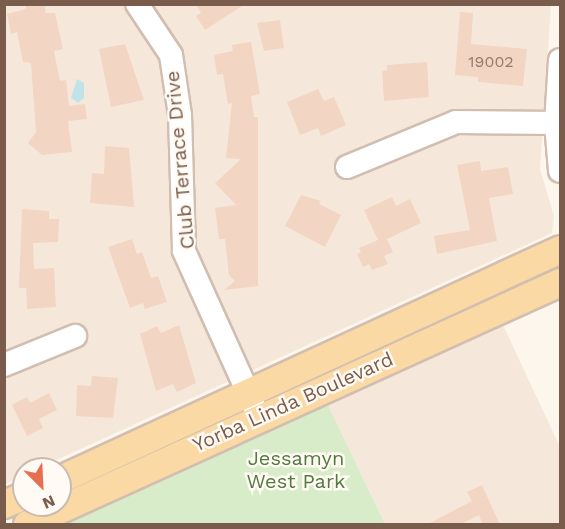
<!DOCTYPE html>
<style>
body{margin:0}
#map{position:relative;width:565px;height:529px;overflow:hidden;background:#fdf6ec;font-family:"Work Sans",sans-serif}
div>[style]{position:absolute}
.residential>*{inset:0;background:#f5e8da}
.green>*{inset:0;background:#d8ecc9}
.water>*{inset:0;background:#bfe3e8}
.building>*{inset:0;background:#f3d5c3}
.roads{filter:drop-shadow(2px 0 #d1beb0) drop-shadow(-2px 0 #d1beb0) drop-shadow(0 2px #d1beb0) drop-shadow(0 -2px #d1beb0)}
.minor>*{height:22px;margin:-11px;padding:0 11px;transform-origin:11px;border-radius:11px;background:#fff}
.major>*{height:27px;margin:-13.5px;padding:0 13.5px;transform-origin:13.5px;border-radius:13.5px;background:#fbd9a5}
span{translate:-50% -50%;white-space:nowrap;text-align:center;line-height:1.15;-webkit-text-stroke:5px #fffaf3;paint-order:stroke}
.number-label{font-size:16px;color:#987a6a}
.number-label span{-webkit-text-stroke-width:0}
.street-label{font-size:20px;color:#7a5c4d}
.park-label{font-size:20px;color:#537a41}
.frame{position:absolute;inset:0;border:6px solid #7a5c4d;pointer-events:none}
.north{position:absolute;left:12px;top:457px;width:60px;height:60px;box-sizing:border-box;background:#fffaf3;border:2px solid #cabbb1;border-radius:50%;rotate:156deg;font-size:16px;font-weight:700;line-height:24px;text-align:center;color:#7a5c4d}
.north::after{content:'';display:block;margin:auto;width:21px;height:27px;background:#e76f51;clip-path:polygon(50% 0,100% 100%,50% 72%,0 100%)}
</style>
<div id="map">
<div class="residential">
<div style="clip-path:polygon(4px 5px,551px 5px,540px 169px,554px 216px,552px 233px,37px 469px,24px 469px,24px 475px,5px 484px)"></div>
<div style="clip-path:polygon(503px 325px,560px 447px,560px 524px,385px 524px,324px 397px)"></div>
</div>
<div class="green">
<div style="clip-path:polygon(324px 397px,385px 524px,58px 524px)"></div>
</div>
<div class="water">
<div style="clip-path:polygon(77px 79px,84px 83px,84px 98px,78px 103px,71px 98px)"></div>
</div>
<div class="building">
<div style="clip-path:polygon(26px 4px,44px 4px,46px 13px,55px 13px,63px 49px,54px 51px,60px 81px,66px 80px,69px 106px,85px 104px,87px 119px,68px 121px,72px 152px,42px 155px,28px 143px,36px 132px,31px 63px,23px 62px,17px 32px,11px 34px,7px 14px,26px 9px)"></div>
<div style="clip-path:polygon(196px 4px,245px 4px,205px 30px,196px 16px,201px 13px)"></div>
<div style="clip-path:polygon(460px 12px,473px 13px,471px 44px,527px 49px,523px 86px,478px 82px,478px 77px,455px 75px)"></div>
<div style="clip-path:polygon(280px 20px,284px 48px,264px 51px,257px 23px)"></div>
<div style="clip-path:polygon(251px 42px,260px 94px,251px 96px,254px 117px,258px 117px,258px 286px,224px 290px,235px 281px,229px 275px,225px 239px,219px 239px,215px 208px,236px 205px,215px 183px,241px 159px,226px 158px,232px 103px,228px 104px,223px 74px,217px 75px,214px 55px,233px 51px,232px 45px)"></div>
<div style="clip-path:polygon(125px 44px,144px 100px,111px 107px,99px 49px)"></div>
<div style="clip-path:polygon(427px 62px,429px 97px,384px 101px,382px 71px,387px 70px,387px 65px)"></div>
<div style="clip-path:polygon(318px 89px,324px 101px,334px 97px,346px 125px,321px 136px,318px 128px,300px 135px,287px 102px)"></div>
<div style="clip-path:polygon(105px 146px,129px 148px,134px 207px,90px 203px,92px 173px,104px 174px)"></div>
<div style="clip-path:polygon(480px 161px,481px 171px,508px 167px,513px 194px,489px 198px,497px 241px,437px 254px,434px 236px,470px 230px,457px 165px)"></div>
<div style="clip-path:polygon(301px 195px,321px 201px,319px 204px,341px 215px,325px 247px,285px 226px)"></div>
<div style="clip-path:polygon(392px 197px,396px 206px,410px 199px,421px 223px,387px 239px,393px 252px,384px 256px,388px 264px,372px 270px,369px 264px,363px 267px,357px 254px,361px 252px,359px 248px,378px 240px,364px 210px)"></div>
<div style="clip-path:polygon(22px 209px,49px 211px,49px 219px,59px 219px,58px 242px,33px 243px,34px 269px,54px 268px,56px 307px,27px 309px,26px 288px,19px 288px)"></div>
<div style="clip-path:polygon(132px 239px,137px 254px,142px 252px,151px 278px,158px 276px,167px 302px,145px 309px,143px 303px,130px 308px,108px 247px)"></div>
<div style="clip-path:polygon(179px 325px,196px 383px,177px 392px,173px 384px,156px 391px,140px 334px,157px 326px,161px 333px)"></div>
<div style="clip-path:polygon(92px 376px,118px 378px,113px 418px,76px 416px,77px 385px,91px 386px)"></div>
<div style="clip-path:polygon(49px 393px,57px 410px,39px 419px,43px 428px,27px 436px,12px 405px,27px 397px,30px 403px)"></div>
<div style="clip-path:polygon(482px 485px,500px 525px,483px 525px,479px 515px,459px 525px,426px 525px,472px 501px,467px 492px)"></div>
</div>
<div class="roads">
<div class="minor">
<div style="left:137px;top:4px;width:61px;rotate:56.3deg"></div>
<div style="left:171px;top:55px;width:61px;rotate:81.5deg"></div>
<div style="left:180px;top:115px;width:136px;rotate:88.3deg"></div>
<div style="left:184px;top:251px;width:172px;rotate:65.7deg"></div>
<div style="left:560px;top:60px;width:63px;rotate:93.6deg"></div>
<div style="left:556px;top:123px;width:48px;rotate:85.2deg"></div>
<div style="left:347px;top:167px;width:118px;rotate:-22.4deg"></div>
<div style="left:456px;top:122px;width:100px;rotate:0.6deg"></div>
<div style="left:4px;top:365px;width:77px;rotate:-22.2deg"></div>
</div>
<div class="major">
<div style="left:60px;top:479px;width:550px;rotate:-24.7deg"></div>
<div style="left:4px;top:504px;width:22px;rotate:-24deg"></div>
<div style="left:27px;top:524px;width:585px;rotate:-24.42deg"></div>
</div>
</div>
<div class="number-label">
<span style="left:491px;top:62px">19002</span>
</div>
<div class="street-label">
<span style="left:180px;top:160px;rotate:-95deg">Club Terrace Drive</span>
<span style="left:293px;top:402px;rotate:-24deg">Yorba Linda Boulevard</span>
</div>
<div class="park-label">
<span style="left:296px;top:470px">Jessamyn<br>West Park</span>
</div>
<div class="frame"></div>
<div class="north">N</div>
</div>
